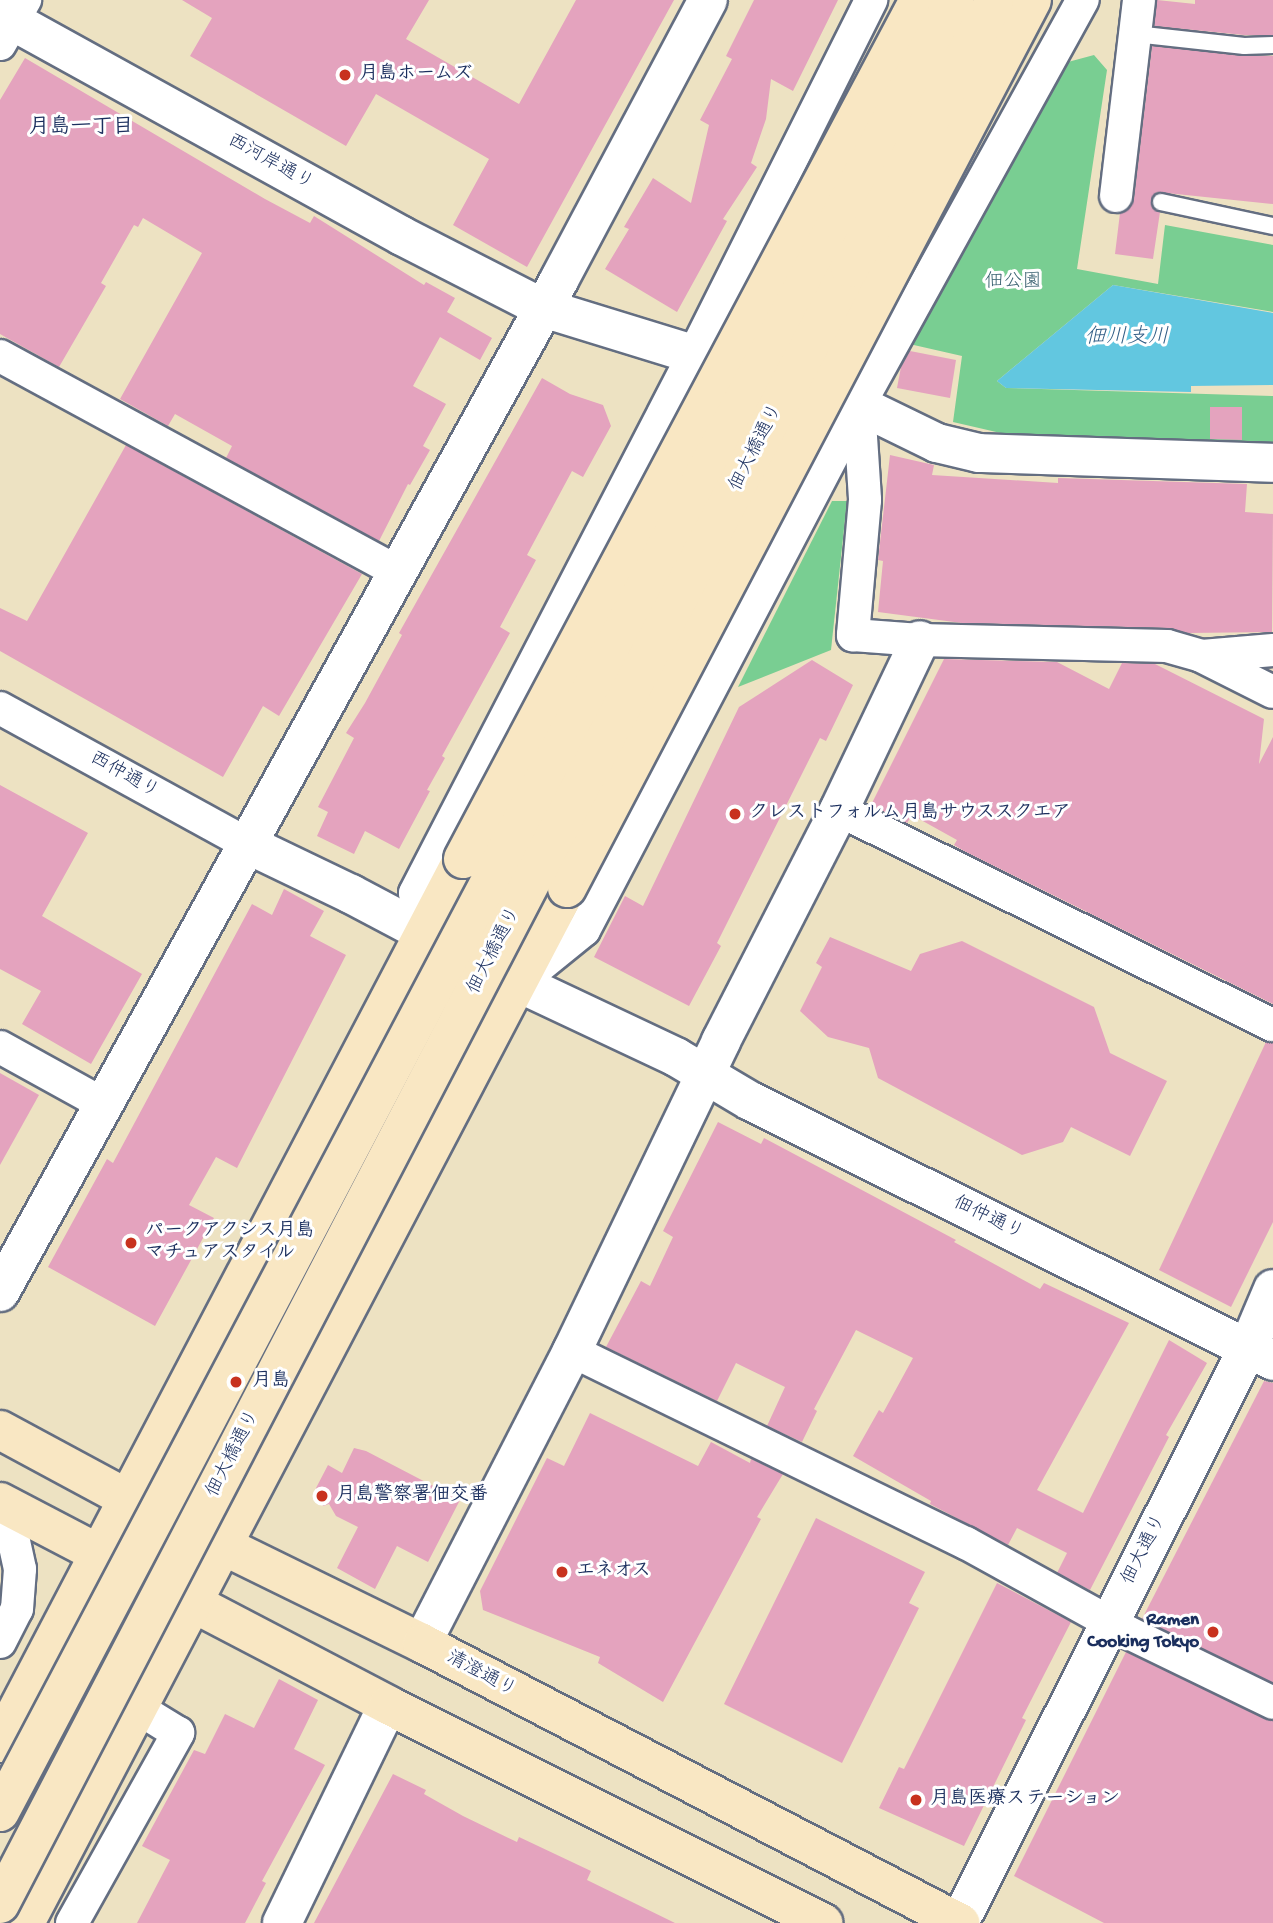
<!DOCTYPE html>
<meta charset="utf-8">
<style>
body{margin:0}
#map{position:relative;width:1273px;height:1923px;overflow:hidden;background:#ede2c2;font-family:"Gochi Hand","Klee One",sans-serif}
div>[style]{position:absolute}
.green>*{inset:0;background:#79ce92}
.water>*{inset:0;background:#62c7e0}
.building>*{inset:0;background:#e4a3be}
.roads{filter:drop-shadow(2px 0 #646e81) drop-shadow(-2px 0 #646e81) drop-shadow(0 2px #646e81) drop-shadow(0 -2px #646e81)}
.service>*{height:16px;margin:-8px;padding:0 8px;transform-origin:8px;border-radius:8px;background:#fff}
.minor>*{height:32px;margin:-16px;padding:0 16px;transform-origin:16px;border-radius:16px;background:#fff}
.tertiary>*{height:38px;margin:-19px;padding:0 19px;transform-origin:19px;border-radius:19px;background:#fff}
.secondary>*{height:38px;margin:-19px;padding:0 19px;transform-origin:19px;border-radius:19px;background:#f9e7c3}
.bridges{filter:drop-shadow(2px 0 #646e81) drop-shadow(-2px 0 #646e81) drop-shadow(0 2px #646e81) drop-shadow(0 -2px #646e81)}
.secondary-bridge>*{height:38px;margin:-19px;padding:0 19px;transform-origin:19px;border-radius:19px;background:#f9e7c3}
.dots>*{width:19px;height:19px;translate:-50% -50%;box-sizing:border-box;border:4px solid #fff;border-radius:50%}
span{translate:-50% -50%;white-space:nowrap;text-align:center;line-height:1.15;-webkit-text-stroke:6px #fff;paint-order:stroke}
.poi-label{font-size:19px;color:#1b2f5e;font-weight:700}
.left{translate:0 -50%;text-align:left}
.right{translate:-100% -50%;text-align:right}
.street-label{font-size:19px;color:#1b2f5e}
.park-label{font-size:19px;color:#375f6e}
.neighbourhood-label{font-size:21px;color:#1b2f5e;font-weight:700}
.water-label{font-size:21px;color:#305d85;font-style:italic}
</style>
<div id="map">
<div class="green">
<div style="clip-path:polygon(1094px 55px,1107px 70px,1077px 269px,1158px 284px,1165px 225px,1273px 245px,1273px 312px,1113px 285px,997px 381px,1006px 388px,1273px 396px,1273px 454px,1061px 447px,953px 422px,962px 356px,905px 343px,1068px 62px)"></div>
<div style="clip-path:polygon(832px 501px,847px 501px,831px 650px,738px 687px)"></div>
</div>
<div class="water">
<div style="clip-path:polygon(1113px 285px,1273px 313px,1273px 385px,1191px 386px,1191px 392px,1006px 388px,997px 381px)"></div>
</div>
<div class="building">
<div style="clip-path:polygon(182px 0,429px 0,406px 39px,519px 104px,576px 0,674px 0,527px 267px,453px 225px,489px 159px,376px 94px,346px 146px,190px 56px,212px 18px)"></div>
<div style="clip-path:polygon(754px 0,838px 0,793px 91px,771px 79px,766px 119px,751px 163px,757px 167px,723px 219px,727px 221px,677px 312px,605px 269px,629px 229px,624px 227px,653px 178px,691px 203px,709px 125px,700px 120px,732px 59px,726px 56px)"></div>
<div style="clip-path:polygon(1157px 0,1195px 4px,1195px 0,1273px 0,1273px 35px,1244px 35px,1154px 26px)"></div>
<div style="clip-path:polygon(1152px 46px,1243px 56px,1273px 56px,1273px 204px,1157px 192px,1151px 200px,1154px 209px,1160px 212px,1153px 259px,1115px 254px,1120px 213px,1130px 207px,1134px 198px)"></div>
<div style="clip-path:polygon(25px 58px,265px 199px,310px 223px,314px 216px,424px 285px,426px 282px,455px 298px,447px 312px,492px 338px,480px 360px,440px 337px,413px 386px,446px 404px,423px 446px,430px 450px,410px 485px,408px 484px,379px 541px,226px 458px,232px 446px,175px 414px,168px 426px,120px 399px,202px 253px,143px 218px,138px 227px,134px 225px,101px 283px,106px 286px,59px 367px,0 334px,0 100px)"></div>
<div style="clip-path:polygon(910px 351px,956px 360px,950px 398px,897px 388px,901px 367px)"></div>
<div style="clip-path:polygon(542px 378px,570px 394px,603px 405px,611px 426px,583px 477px,572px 471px,527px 555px,536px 560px,500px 627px,510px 633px,442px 756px,445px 758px,427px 790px,430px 791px,399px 849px,365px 831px,354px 854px,317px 836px,328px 812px,318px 807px,354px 738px,346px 733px,365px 703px,402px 635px,399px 633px)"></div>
<div style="clip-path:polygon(1210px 407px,1242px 407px,1242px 440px,1210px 439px)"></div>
<div style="clip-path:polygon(126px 445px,362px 574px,279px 716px,263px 706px,223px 777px,0 651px,0 608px,27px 621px)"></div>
<div style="clip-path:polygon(890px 455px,934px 465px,932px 475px,1058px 483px,1058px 478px,1247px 484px,1245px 512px,1273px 514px,1272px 632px,1188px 633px,1167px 628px,962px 623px,878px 612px,883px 561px,878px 560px)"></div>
<div style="clip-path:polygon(944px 659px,1057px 662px,1109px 689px,1122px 663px,1155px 664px,1264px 719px,1259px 764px,1273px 737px,1273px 1004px,964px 851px,954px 845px,957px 840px,912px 815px,907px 823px,871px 805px)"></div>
<div style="clip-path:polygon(812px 660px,853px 685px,826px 741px,820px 738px,717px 943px,721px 946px,689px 1006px,594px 957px,625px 896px,643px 906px,739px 707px)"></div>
<div style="clip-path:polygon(0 785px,88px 833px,42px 916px,142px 974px,91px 1064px,22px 1024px,41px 991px,0 969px)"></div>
<div style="clip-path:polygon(284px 889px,324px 911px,310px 936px,346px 955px,237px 1168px,216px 1157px,189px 1205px,214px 1218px,155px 1326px,48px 1267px,107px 1159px,113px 1163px,252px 904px,272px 915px)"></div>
<div style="clip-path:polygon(830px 937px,911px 971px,920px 954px,962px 941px,1094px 1007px,1110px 1053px,1167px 1081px,1130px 1156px,1071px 1127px,1063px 1142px,1022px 1155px,878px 1078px,869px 1048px,828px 1037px,800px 1011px,822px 967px,816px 963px)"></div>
<div style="clip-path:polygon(1266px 1042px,1273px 1043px,1273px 1222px,1231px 1307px,1159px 1270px)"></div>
<div style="clip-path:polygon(0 1073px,39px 1095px,0 1165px)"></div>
<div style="clip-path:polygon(718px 1122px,761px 1144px,764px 1138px,956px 1240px,954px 1242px,1040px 1289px,1044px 1283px,1129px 1323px,1037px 1490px,1083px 1513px,1169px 1340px,1207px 1363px,1166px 1435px,1169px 1437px,1090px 1590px,1057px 1573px,1067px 1553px,1017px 1528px,1008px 1545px,930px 1504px,931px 1501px,853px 1456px,879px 1410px,883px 1413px,913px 1358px,856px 1330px,814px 1409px,817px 1411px,802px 1442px,767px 1426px,785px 1387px,736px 1363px,717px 1401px,606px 1347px,641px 1281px,650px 1286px,673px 1237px,663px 1231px)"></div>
<div style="clip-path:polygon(1264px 1381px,1273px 1383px,1273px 1683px,1142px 1619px)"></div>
<div style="clip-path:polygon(590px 1413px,698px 1466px,711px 1442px,750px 1463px,751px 1459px,783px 1474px,757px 1517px,761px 1519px,663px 1702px,598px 1663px,600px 1657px,483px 1610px,480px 1591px,547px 1458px,564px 1466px)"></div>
<div style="clip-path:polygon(354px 1448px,366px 1451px,460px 1500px,428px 1562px,397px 1546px,375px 1589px,337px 1568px,358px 1527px,336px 1516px,329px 1504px,323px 1506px,316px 1488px,328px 1465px,342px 1473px)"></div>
<div style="clip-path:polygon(816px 1518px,925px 1572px,909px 1603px,919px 1608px,842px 1763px,724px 1704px)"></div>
<div style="clip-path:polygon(997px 1583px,1071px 1622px,1022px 1718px,1026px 1720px,964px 1846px,879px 1808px,899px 1767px,904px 1769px)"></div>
<div style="clip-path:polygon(1126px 1652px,1273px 1721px,1273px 1923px,1104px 1923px,1014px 1876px)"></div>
<div style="clip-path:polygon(279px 1679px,318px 1700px,294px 1749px,325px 1765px,262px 1881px,266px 1883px,245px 1923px,137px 1923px,170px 1860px,142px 1846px,194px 1750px,205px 1754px,225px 1714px,254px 1728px)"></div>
<div style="clip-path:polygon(393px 1774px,426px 1790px,424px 1794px,463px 1816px,517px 1842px,519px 1837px,591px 1871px,587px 1880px,675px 1923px,314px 1923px)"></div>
</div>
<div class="roads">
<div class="service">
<div style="left:1135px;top:34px;width:110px;rotate:6.3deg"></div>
<div style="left:1244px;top:46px;width:29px;rotate:-2deg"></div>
<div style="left:1161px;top:202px;width:115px;rotate:12.1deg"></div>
</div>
<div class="minor">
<div style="left:0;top:44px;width:51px;rotate:-60.4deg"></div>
<div style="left:1116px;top:196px;width:197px;rotate:-83.3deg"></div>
<div style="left:0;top:356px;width:452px;rotate:28.5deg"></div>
<div style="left:859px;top:406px;width:94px;rotate:86.3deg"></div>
<div style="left:865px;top:500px;width:136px;rotate:95.1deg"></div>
<div style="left:853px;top:635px;width:67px;rotate:4.3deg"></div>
<div style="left:920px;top:640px;width:247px;rotate:1.4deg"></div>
<div style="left:1167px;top:646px;width:35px;rotate:16deg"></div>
<div style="left:1201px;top:656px;width:80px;rotate:26.6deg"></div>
<div style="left:1202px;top:656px;width:71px;rotate:-4.8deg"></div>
<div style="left:0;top:708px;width:282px;rotate:28.8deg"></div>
<div style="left:839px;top:810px;width:484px;rotate:26.4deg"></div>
<div style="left:425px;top:933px;width:41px;rotate:-104deg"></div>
<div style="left:415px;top:893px;width:607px;rotate:-62.63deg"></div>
<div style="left:694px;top:354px;width:396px;rotate:-63.4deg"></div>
<div style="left:521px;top:981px;width:81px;rotate:-39deg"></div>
<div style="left:584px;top:930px;width:593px;rotate:-62.35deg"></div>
<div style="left:859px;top:405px;width:463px;rotate:-61.1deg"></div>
<div style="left:0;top:1047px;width:120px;rotate:28.9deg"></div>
<div style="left:572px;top:1351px;width:438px;rotate:26deg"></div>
<div style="left:966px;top:1543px;width:184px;rotate:28.9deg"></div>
<div style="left:1127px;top:1632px;width:162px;rotate:25.9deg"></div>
<div style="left:0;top:1642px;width:37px;rotate:-63deg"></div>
<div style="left:17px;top:1609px;width:40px;rotate:-85.7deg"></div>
<div style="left:20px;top:1569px;width:66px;rotate:-102.3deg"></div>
<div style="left:72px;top:1923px;width:218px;rotate:-60.8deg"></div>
<div style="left:178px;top:1733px;width:46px;rotate:-148.4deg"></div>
</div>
<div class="tertiary">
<div style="left:0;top:14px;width:459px;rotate:28.9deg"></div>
<div style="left:402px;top:236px;width:158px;rotate:27.1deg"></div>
<div style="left:543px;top:308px;width:331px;rotate:17.1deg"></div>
<div style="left:859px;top:405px;width:87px;rotate:26deg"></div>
<div style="left:937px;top:443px;width:43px;rotate:13.4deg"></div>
<div style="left:979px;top:453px;width:294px;rotate:1.9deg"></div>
<div style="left:247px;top:844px;width:115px;rotate:25.7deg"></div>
<div style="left:351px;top:894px;width:190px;rotate:27.9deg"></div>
<div style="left:519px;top:983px;width:174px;rotate:25.2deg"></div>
<div style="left:676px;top:1057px;width:86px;rotate:30.7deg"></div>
<div style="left:750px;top:1101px;width:584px;rotate:26.43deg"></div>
<div style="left:0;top:1292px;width:1156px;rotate:-61.08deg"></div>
<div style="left:559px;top:280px;width:317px;rotate:-62deg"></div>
<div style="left:422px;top:1643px;width:328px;rotate:-62.8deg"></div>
<div style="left:572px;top:1351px;width:344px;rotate:-64.3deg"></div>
<div style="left:721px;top:1041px;width:259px;rotate:-62.9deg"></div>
<div style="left:839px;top:810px;width:188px;rotate:-64.5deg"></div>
<div style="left:282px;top:1923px;width:242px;rotate:-64.1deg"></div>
<div style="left:959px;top:1923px;width:644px;rotate:-63.32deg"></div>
<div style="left:1248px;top:1348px;width:64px;rotate:-67deg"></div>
</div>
<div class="secondary">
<div style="left:0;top:1430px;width:148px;rotate:28.3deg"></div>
<div style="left:130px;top:1500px;width:325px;rotate:26.1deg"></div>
<div style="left:422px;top:1643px;width:607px;rotate:27.49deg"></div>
<div style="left:0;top:1502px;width:438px;rotate:27.6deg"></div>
<div style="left:388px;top:1705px;width:487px;rotate:26.6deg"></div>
<div style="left:0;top:1743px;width:998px;rotate:-62.36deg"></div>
<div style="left:25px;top:1923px;width:1168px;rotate:-62.36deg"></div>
</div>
</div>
<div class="bridges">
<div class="secondary-bridge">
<div style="left:463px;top:859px;width:973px;rotate:-62.04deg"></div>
<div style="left:567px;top:888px;width:1002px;rotate:-62.36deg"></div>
<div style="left:0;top:1812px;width:2048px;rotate:-62.23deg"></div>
<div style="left:0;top:1904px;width:1844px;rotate:-62.55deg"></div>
<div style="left:850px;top:268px;width:302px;rotate:-61.6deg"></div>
</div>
</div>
<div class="dots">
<div style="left:345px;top:75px;background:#c8321e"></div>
<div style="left:735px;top:814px;background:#c8321e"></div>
<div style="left:131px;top:1243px;background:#c8321e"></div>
<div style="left:236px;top:1382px;background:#c8321e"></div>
<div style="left:322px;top:1496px;background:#c8321e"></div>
<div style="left:562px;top:1572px;background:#c8321e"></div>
<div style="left:1213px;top:1632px;background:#c8321e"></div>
<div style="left:916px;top:1800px;background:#c8321e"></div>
</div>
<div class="poi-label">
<span class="left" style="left:359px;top:75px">月島ホームズ</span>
<span class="left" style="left:749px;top:814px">クレストフォルム月島サウススクエア</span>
<span class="left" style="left:145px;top:1243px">パークアクシス月島<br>マチュアスタイル</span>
<span class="left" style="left:252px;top:1382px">月島</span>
<span class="left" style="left:336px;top:1496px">月島警察署佃交番</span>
<span class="left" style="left:576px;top:1572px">エネオス</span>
<span class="right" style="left:1199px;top:1632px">Ramen<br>Cooking Tokyo</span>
<span class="left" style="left:930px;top:1800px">月島医療ステーション</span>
</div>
<div class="street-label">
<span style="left:270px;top:163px;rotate:29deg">西河岸通り</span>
<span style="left:757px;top:448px;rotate:-63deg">佃大橋通り</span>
<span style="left:124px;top:776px;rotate:29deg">西仲通り</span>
<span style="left:495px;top:951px;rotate:-63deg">佃大橋通り</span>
<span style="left:988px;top:1219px;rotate:26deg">佃仲通り</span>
<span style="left:234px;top:1454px;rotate:-63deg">佃大橋通り</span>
<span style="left:1145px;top:1550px;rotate:-63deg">佃大通り</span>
<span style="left:481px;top:1675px;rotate:28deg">清澄通り</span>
</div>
<div class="park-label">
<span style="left:1013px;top:283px">佃公園</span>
</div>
<div class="neighbourhood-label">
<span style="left:81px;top:129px">月島一丁目</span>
</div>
<div class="water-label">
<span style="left:1127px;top:339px">佃川支川</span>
</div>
</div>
